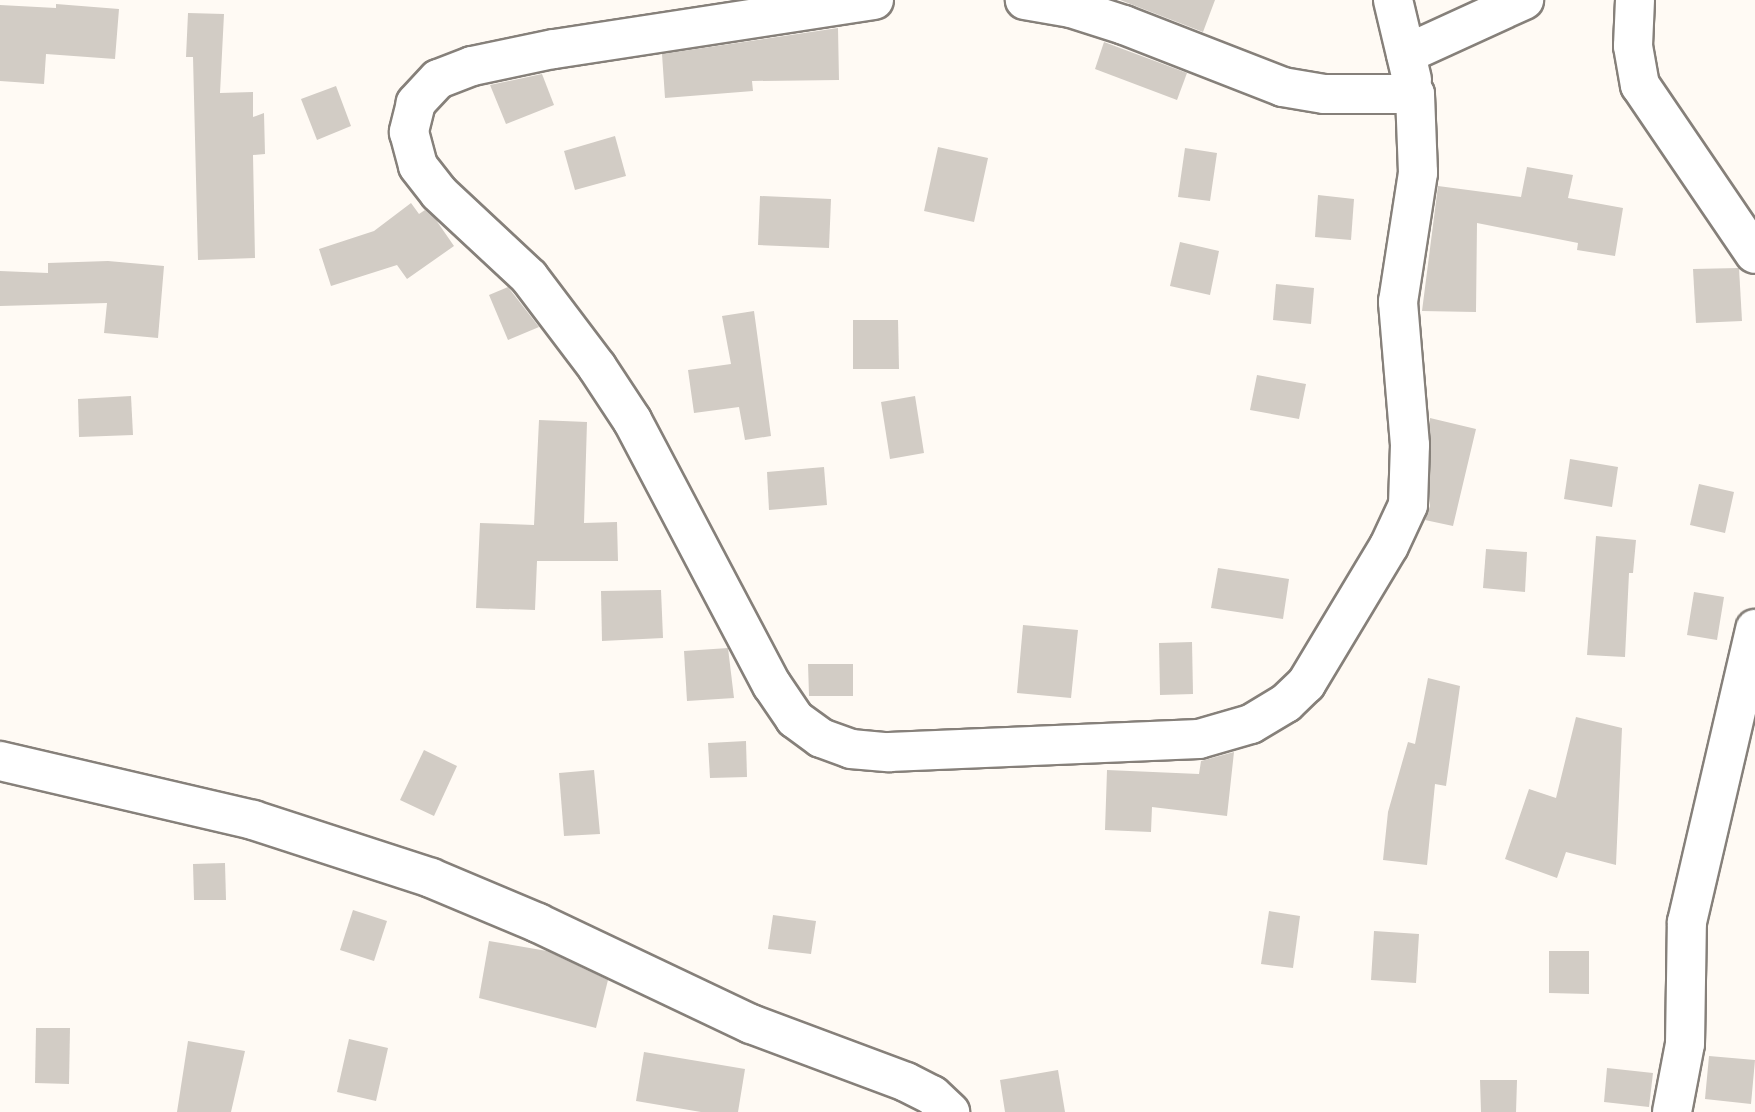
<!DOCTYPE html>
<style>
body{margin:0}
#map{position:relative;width:1755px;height:1112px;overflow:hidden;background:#fffaf4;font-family:"Varela Round",sans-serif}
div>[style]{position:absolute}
.building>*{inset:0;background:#d2ccc5}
.roads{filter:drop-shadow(2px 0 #86807a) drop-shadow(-2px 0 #86807a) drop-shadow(0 2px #86807a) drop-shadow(0 -2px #86807a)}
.minor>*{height:38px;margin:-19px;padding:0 19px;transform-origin:19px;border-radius:19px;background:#fff}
span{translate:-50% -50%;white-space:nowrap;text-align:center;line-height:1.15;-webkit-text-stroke:6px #fff;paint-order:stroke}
</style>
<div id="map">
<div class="building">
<div style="clip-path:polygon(1120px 0,1215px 0,1203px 32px)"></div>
<div style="clip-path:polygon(56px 4px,119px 9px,115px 59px,46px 54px,44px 84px,0 81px,0 5px,56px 8px)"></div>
<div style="clip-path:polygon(188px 13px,224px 14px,220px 93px,253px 92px,253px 117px,264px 113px,265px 154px,253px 155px,255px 258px,198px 260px,193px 57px,186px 57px)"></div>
<div style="clip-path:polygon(838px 28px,839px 80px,752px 81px,753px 91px,665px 98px,662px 54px)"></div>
<div style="clip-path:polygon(1104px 42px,1187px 73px,1177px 100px,1095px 69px)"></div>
<div style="clip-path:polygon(542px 74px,554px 105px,506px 124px,490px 85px)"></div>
<div style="clip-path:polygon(336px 86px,351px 126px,317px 140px,301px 99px)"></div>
<div style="clip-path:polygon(615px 136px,626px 176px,575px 190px,564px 151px)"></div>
<div style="clip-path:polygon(938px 147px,988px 158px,974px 222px,924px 211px)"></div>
<div style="clip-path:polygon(1185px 148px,1217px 153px,1210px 201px,1178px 197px)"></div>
<div style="clip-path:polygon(1527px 167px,1573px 175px,1568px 198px,1623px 208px,1615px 256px,1577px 250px,1578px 243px,1477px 223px,1476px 312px,1422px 311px,1438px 186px,1521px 197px)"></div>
<div style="clip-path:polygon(1318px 195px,1354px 199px,1351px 240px,1315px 237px)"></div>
<div style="clip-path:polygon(760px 196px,831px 199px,829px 248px,758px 245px)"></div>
<div style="clip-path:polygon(411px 203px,419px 214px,425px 210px,436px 220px,454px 246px,407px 279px,397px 265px,331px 286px,319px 249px,374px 231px)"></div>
<div style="clip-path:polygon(1180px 242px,1219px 251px,1210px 295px,1170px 286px)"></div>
<div style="clip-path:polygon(108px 261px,164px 266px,158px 338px,104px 333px,107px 303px,0 306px,0 271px,48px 273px,48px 263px)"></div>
<div style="clip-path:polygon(1739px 268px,1742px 321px,1696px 323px,1693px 269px)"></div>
<div style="clip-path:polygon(1276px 284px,1314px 288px,1311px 324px,1273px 320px)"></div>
<div style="clip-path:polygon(508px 287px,539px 327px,508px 340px,489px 295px)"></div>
<div style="clip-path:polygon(754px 311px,771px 436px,745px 440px,739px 407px,694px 413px,688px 370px,731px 364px,722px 316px)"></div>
<div style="clip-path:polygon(853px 320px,898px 320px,899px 369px,853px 369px)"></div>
<div style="clip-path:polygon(1257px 375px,1306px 384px,1299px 419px,1250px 410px)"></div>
<div style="clip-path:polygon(131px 396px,133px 435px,79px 437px,78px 399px)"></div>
<div style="clip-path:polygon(915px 396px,924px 453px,890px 459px,881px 402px)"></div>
<div style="clip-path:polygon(1430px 418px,1476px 429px,1453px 526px,1425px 520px,1430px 506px)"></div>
<div style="clip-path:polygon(539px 420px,587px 422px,584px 523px,617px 522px,618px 561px,537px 561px,535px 610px,476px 608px,480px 523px,534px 525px)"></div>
<div style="clip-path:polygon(1570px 459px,1618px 467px,1612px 507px,1564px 499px)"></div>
<div style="clip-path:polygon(824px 467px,827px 505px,769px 510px,767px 472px)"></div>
<div style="clip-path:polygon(1699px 484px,1734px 492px,1725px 533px,1690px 525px)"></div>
<div style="clip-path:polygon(1596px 536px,1636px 540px,1633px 573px,1629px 573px,1625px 657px,1587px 655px)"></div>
<div style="clip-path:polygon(1486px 549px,1527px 552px,1525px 592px,1483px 588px)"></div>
<div style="clip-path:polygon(1218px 568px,1289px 579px,1283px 619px,1211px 608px)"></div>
<div style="clip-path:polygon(661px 590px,663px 638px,602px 641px,601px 591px)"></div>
<div style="clip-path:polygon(1694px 592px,1724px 597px,1717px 640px,1687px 635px)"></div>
<div style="clip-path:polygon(1023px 625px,1078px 630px,1071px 698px,1017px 693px)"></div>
<div style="clip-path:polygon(1192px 642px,1193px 694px,1160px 695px,1159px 643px)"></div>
<div style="clip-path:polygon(728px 648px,734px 698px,687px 701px,684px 651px)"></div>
<div style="clip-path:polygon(808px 664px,853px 664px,853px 696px,809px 696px)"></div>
<div style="clip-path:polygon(1428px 678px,1460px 686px,1446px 786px,1435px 784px,1427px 865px,1383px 860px,1388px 812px,1408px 742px,1415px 744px)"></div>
<div style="clip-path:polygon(1576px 717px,1622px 728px,1616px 865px,1566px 852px,1557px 878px,1505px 859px,1529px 789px,1556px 798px)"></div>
<div style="clip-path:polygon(746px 741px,747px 777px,710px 778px,708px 743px)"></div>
<div style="clip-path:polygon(424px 750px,457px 766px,434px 816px,400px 800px)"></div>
<div style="clip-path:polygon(1234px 752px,1227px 816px,1152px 807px,1151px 832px,1105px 830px,1107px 770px,1199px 774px,1201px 761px)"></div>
<div style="clip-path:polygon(594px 770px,600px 834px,564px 836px,559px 773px)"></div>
<div style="clip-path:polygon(225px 863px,226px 900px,194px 900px,193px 864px)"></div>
<div style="clip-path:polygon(353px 910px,387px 921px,374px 961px,340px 950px)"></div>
<div style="clip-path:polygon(1269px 911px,1300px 916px,1293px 968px,1261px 964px)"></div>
<div style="clip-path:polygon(773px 915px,816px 921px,811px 954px,768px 949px)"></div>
<div style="clip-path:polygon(1374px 931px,1419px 934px,1416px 983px,1371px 980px)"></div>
<div style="clip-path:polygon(489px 941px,547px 951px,608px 980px,596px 1028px,479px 998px)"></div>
<div style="clip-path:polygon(1549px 951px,1589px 951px,1589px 994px,1549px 993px)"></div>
<div style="clip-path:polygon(36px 1028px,70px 1028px,69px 1084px,35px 1083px)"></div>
<div style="clip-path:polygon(349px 1039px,388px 1048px,376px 1101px,337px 1092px)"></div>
<div style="clip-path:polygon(188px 1041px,245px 1051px,231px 1112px,177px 1112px)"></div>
<div style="clip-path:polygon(644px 1052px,745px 1069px,738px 1112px,701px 1112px,636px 1101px)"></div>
<div style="clip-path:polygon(1709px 1056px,1755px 1060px,1751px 1104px,1705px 1099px)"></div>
<div style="clip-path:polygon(1607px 1068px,1653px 1073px,1649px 1107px,1604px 1102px)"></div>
<div style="clip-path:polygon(1058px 1070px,1065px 1112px,1005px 1112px,1000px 1080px)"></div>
<div style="clip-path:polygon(1480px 1080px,1517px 1080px,1516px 1112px,1481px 1112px)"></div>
</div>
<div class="roads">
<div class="minor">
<div style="left:874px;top:0;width:325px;rotate:171.3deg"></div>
<div style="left:553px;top:49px;width:83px;rotate:168.1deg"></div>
<div style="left:472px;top:66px;width:36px;rotate:159deg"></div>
<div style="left:438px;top:79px;width:33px;rotate:133deg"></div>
<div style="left:416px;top:103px;width:30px;rotate:104deg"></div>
<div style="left:409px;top:132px;width:35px;rotate:75deg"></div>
<div style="left:418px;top:166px;width:34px;rotate:52deg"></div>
<div style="left:439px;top:193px;width:123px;rotate:43deg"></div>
<div style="left:529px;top:277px;width:113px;rotate:52.9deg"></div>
<div style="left:597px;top:367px;width:64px;rotate:56.6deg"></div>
<div style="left:632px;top:420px;width:300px;rotate:62.2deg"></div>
<div style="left:772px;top:685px;width:41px;rotate:55.9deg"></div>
<div style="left:795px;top:719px;width:32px;rotate:36deg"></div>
<div style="left:821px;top:738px;width:32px;rotate:20deg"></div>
<div style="left:851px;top:749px;width:38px;rotate:5deg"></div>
<div style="left:889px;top:752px;width:310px;rotate:-2.4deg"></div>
<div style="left:1199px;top:739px;width:54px;rotate:-16.1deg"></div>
<div style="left:1251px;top:724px;width:41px;rotate:-31deg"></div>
<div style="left:1286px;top:703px;width:28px;rotate:-44deg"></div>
<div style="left:1306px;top:684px;width:161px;rotate:-59deg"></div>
<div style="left:1389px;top:546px;width:45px;rotate:-65.1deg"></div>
<div style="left:1408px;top:505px;width:60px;rotate:-88.1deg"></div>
<div style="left:1410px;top:445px;width:144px;rotate:-94.8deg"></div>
<div style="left:1398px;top:302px;width:131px;rotate:-81.2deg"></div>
<div style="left:1418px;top:173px;width:79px;rotate:-92.2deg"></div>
<div style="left:1415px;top:94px;width:91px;rotate:180deg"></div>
<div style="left:1324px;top:94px;width:42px;rotate:-170.3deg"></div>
<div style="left:1283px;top:87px;width:171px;rotate:-158.7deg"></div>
<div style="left:1124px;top:25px;width:56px;rotate:-162.2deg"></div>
<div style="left:1071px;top:8px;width:47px;rotate:-170.1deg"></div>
<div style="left:1393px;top:0;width:82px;rotate:76.6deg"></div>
<div style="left:1635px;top:0;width:46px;rotate:92.5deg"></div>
<div style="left:1633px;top:46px;width:40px;rotate:80deg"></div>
<div style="left:1640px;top:85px;width:204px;rotate:55.8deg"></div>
<div style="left:1406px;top:54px;width:130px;rotate:-24.6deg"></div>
<div style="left:0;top:761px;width:260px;rotate:13.1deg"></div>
<div style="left:253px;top:820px;width:187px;rotate:18deg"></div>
<div style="left:431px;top:878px;width:116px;rotate:22.8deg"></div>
<div style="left:538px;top:923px;width:236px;rotate:25.4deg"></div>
<div style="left:751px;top:1024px;width:165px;rotate:20.5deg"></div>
<div style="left:906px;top:1082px;width:29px;rotate:27deg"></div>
<div style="left:932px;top:1095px;width:25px;rotate:43deg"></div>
<div style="left:1672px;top:1112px;width:69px;rotate:-79.2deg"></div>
<div style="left:1685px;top:1044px;width:122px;rotate:-89.1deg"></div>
<div style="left:1687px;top:922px;width:301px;rotate:-76.9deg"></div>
</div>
</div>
</div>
